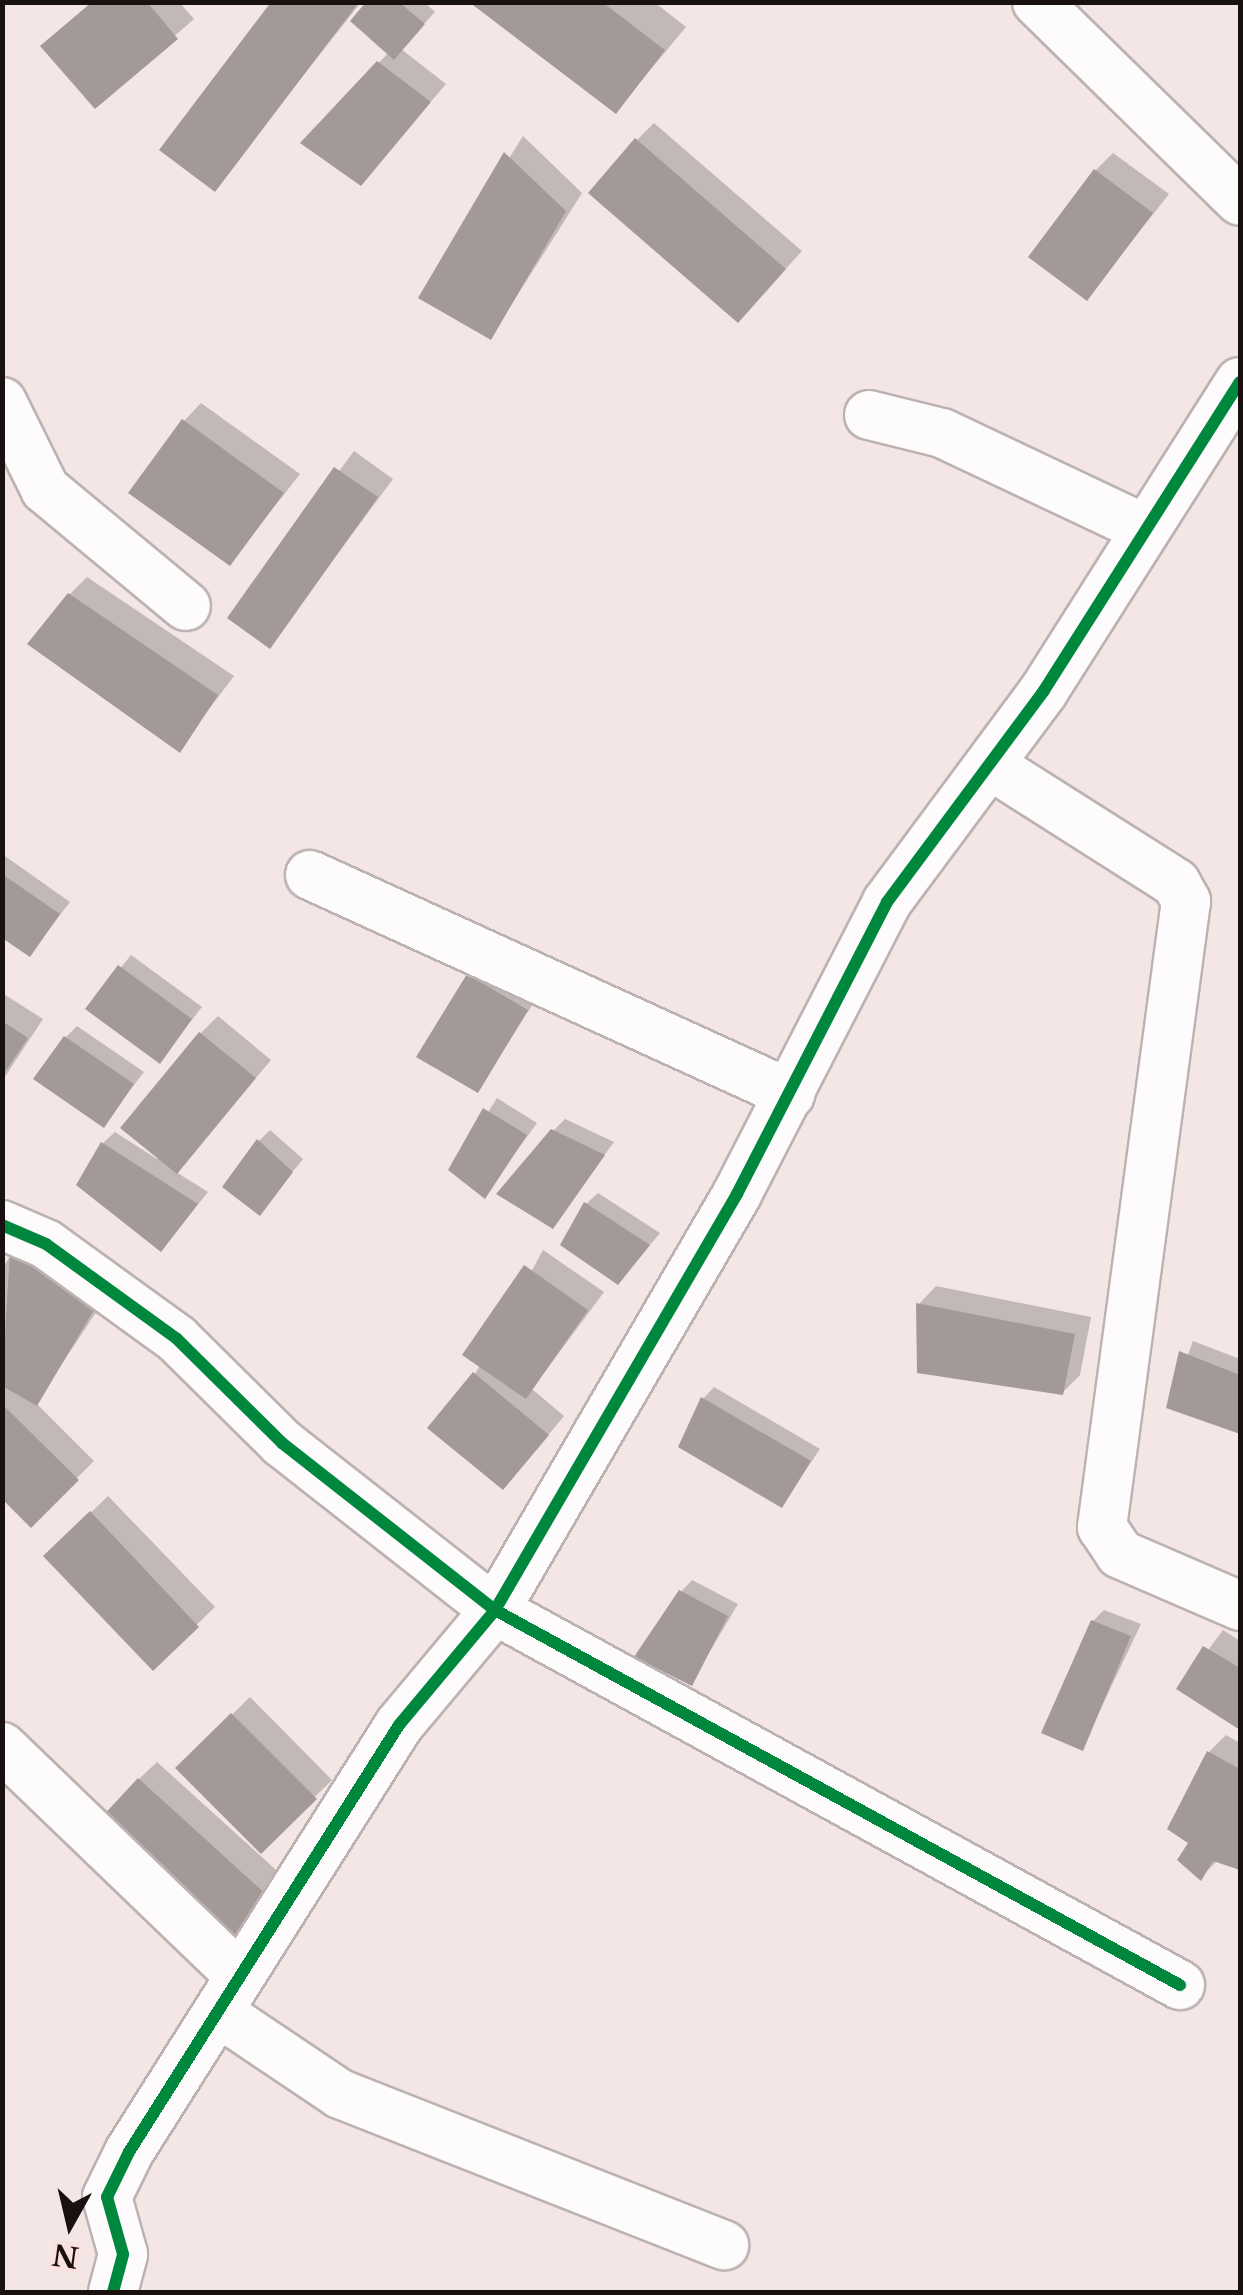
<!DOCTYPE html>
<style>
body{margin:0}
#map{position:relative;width:1243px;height:2295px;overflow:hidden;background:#f3e6e4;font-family:"Libre Baskerville",serif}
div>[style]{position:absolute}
.shadow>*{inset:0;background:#0003}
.building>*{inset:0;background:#a39a98}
.roads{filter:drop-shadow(2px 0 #bcb2b1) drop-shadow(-2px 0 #bcb2b1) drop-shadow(0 2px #bcb2b1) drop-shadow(0 -2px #bcb2b1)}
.minor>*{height:48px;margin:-24px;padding:0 24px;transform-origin:24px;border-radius:24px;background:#fdfbfb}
.cycleway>*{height:12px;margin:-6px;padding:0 6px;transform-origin:6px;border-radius:6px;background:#00873e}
span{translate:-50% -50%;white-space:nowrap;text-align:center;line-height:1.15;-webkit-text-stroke:10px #f9e1de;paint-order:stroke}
.frame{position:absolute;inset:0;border:5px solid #191110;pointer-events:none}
.north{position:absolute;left:20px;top:2175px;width:100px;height:100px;-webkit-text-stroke:8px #f9e1de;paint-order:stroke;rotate:188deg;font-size:28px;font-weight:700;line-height:40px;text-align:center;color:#191110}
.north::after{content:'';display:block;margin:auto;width:35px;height:45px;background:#191110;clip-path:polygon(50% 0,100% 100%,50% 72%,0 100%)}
</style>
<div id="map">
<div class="shadow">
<div style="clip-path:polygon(92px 2px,179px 2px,194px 19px,95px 105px)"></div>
<div style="clip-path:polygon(275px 2px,361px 2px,215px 188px)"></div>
<div style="clip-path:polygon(369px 2px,424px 2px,435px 12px,401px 49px,446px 84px,361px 183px,304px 143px,389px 52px)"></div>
<div style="clip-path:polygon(473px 2px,654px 2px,686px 27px,616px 111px)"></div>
<div style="clip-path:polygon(654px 123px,802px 251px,755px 303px,637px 140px)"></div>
<div style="clip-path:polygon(523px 136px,582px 193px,491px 337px,422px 297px)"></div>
<div style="clip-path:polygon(1113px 153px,1169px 194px,1087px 298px,1096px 170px)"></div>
<div style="clip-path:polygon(201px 403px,300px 474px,230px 563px,184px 421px)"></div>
<div style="clip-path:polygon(354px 451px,393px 479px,270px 645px,231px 617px)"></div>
<div style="clip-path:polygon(87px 577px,234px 676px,179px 749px,69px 595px)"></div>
<div style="clip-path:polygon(2px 854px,70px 902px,30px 954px,2px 934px)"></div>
<div style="clip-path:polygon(131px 955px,202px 1007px,160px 1060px,89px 1008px)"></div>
<div style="clip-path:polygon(480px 964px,537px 998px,477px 1090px,468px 976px)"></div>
<div style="clip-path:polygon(2px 993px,43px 1019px,2px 1081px)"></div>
<div style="clip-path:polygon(218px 1016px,271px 1060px,176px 1172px,208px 1192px,172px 1237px,103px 1143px,115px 1132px,157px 1159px,200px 1034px)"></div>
<div style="clip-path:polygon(77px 1026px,144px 1072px,103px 1125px,66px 1037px)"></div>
<div style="clip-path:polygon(497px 1098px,537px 1123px,484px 1196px,452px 1169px)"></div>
<div style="clip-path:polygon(565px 1119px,614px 1142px,553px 1225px,553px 1131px)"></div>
<div style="clip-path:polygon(270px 1130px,303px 1159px,260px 1212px,259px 1141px)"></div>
<div style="clip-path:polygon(598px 1193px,660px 1233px,629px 1270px,586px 1204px)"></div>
<div style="clip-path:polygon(543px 1250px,604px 1292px,532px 1389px,564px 1416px,520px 1469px,475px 1374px)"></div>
<div style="clip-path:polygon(12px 1253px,114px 1285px,36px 1403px,94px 1461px,31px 1524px,2px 1496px,2px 1269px)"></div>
<div style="clip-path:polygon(936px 1286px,1091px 1317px,1080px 1375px,1062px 1393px,919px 1304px)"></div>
<div style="clip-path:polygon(1193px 1341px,1240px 1359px,1240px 1432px,1169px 1407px)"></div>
<div style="clip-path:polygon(714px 1387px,820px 1449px,782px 1505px,703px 1399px)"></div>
<div style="clip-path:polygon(108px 1496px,215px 1607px,153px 1667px,46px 1556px)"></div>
<div style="clip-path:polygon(692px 1580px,738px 1604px,691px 1683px,681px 1592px)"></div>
<div style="clip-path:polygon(1104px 1610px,1141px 1624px,1082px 1748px,1093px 1621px)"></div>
<div style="clip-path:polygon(1223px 1630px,1240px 1641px,1240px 1727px,1180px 1688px)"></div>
<div style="clip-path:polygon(250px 1697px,332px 1780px,261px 1850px,178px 1768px)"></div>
<div style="clip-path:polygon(1226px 1735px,1240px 1743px,1240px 1867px,1218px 1860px,1201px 1877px,1192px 1843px,1209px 1752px)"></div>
<div style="clip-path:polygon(157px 1762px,285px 1878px,247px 1920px,139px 1779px)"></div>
</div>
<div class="building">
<div style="clip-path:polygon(92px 2px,147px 2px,178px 39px,95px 109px,40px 46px)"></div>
<div style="clip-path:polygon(271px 2px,359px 2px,215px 192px,159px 150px)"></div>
<div style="clip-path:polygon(366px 2px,399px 2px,425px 24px,394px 60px,350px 21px)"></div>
<div style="clip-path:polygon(469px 2px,602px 2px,665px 50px,616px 114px)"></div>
<div style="clip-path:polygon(377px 61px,431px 102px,361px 186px,300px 143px)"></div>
<div style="clip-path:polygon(635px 138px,786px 269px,738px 323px,588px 193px)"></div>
<div style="clip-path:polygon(504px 152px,566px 211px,491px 340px,418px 298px)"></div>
<div style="clip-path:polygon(1094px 169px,1153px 213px,1087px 301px,1028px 257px)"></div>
<div style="clip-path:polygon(182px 419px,284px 493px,230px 566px,128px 493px)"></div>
<div style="clip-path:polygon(334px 467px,378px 497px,270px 649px,227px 618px)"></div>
<div style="clip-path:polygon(68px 593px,218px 695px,180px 753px,27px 644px)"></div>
<div style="clip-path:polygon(2px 874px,60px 914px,30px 957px,2px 938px)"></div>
<div style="clip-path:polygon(118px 965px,192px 1019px,160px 1064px,85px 1009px)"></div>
<div style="clip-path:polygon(467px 974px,528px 1010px,478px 1093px,416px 1057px)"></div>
<div style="clip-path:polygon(2px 1021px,28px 1038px,2px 1076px)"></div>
<div style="clip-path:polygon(199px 1032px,256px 1078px,177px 1174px,120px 1128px)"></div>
<div style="clip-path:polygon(64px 1036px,134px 1084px,104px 1128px,33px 1079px)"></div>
<div style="clip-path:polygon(483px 1108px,527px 1135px,485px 1199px,448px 1170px)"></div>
<div style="clip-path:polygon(551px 1129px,605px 1155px,553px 1229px,496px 1194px)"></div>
<div style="clip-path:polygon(257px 1139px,293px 1172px,260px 1216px,222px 1187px)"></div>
<div style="clip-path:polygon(101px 1142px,198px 1204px,161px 1252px,76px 1185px)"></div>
<div style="clip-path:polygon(584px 1202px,650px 1245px,618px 1285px,560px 1245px)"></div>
<div style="clip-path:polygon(10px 1251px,98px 1303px,37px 1406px,2px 1386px)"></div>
<div style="clip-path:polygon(524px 1265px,588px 1310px,526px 1399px,462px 1355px)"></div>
<div style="clip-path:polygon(916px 1303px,1075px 1334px,1063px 1395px,917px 1373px)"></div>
<div style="clip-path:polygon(1179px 1351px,1240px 1375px,1240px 1434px,1166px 1408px)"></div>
<div style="clip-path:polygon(473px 1372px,549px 1435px,503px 1490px,427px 1428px)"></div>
<div style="clip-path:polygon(701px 1397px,811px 1461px,782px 1508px,678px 1447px)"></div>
<div style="clip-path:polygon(2px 1404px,79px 1480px,31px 1528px,2px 1499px)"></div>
<div style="clip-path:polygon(90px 1511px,199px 1627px,153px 1671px,43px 1556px)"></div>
<div style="clip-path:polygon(679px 1590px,728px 1616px,692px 1686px,634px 1657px)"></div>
<div style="clip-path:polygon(1091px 1620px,1131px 1636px,1083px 1751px,1041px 1733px)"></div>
<div style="clip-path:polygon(1203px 1646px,1240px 1668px,1240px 1730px,1176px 1689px)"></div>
<div style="clip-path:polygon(231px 1713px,317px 1799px,261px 1854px,175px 1768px)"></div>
<div style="clip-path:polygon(1207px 1751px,1240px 1769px,1240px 1870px,1213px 1861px,1201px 1881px,1177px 1860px,1188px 1843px,1167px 1829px)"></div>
<div style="clip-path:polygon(138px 1778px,269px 1897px,230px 1941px,98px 1821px)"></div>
</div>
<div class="roads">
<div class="minor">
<div style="left:1037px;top:2px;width:284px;rotate:44.4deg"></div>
<div style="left:2px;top:402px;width:97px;rotate:63.7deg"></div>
<div style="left:45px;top:489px;width:183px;rotate:39.7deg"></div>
<div style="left:869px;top:415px;width:75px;rotate:13.9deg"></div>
<div style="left:942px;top:433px;width:222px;rotate:25.3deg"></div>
<div style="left:990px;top:765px;width:220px;rotate:32.4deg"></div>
<div style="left:1176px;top:883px;width:21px;rotate:61deg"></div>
<div style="left:1186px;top:901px;width:632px;rotate:97.64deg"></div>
<div style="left:1102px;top:1527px;width:32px;rotate:56deg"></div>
<div style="left:1120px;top:1554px;width:131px;rotate:23.4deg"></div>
<div style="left:310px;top:875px;width:528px;rotate:24.52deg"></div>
<div style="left:2px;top:1225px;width:48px;rotate:23.4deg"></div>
<div style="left:46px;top:1244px;width:162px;rotate:35.9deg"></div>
<div style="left:177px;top:1339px;width:148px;rotate:44.7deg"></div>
<div style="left:282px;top:1443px;width:271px;rotate:38.1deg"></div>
<div style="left:495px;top:1610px;width:781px;rotate:28.7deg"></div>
<div style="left:2px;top:1747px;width:330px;rotate:43.9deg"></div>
<div style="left:218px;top:2012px;width:147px;rotate:33.9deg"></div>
<div style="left:340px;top:2094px;width:413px;rotate:21.5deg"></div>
<div style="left:113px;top:2292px;width:39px;rotate:-75deg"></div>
<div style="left:123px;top:2254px;width:59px;rotate:-105.7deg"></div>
<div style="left:107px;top:2197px;width:50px;rotate:-63.9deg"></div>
<div style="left:129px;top:2152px;width:505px;rotate:-57.69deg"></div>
<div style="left:399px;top:1725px;width:150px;rotate:-50.1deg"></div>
<div style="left:495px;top:1610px;width:481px;rotate:-59.8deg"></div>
<div style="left:737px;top:1194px;width:328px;rotate:-62.8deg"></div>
<div style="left:887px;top:902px;width:262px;rotate:-53.4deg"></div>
<div style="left:1043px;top:692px;width:367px;rotate:-57.6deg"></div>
</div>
</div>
<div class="cycleway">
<div style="left:2px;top:1225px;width:48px;rotate:23.4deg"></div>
<div style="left:46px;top:1244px;width:162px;rotate:35.9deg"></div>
<div style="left:177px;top:1339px;width:148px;rotate:44.7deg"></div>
<div style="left:282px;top:1443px;width:271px;rotate:38.1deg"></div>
<div style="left:495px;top:1610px;width:781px;rotate:28.7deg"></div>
<div style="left:113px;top:2292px;width:39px;rotate:-75deg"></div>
<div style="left:123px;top:2254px;width:59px;rotate:-105.7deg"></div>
<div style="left:107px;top:2197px;width:50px;rotate:-63.9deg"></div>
<div style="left:129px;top:2152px;width:505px;rotate:-57.69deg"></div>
<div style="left:399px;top:1725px;width:150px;rotate:-50.1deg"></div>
<div style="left:495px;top:1610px;width:481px;rotate:-59.8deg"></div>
<div style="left:737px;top:1194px;width:328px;rotate:-62.8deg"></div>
<div style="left:887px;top:902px;width:262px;rotate:-53.4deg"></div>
<div style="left:1043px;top:692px;width:367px;rotate:-57.6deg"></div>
</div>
<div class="frame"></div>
<div class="north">N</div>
</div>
